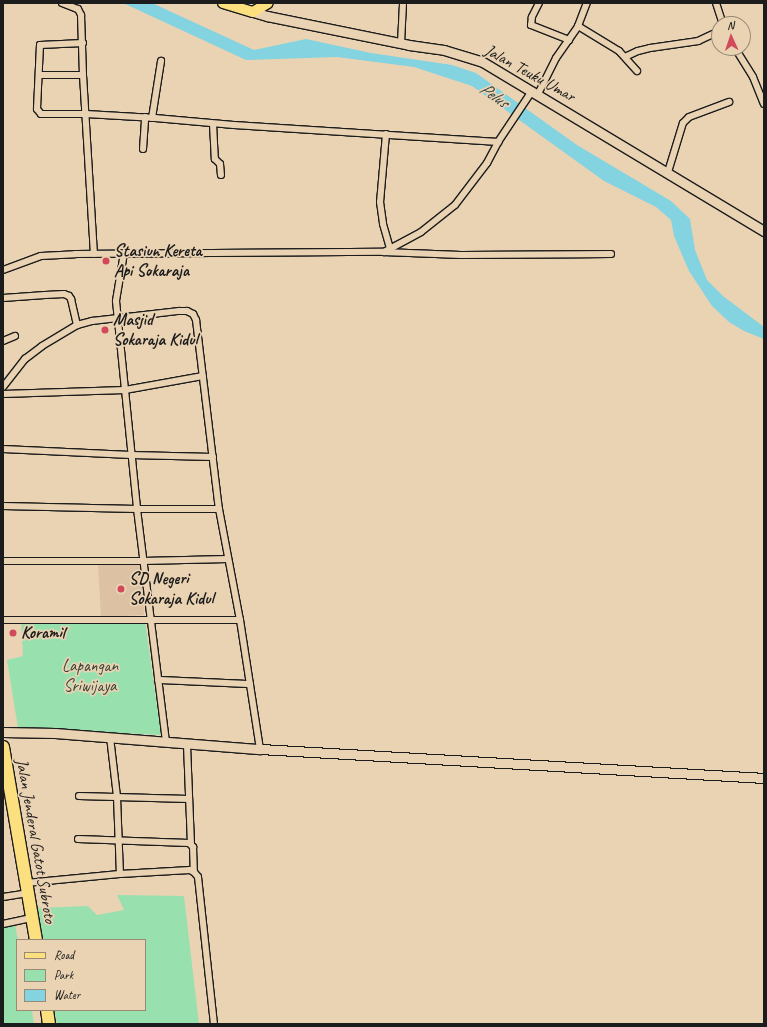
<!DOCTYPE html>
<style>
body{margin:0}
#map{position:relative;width:767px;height:1027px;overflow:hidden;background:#ead3b3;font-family:Caveat,sans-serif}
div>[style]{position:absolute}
.built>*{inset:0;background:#dcc1a2}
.green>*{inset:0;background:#98e1af}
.water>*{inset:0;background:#84d3e0}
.roads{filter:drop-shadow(1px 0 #1c1c1c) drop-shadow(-1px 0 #1c1c1c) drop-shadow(0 1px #1c1c1c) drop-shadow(0 -1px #1c1c1c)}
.street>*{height:6px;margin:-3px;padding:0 3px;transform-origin:3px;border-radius:3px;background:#ead3b3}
.secondary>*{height:9px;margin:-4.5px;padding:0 4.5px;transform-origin:4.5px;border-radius:4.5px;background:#ead3b3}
.primary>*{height:10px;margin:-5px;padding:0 5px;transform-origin:5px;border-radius:5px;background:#fce080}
.highway>*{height:12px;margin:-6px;padding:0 6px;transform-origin:6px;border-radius:6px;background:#fce080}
.dots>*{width:11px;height:11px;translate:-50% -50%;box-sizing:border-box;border:2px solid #ead3b3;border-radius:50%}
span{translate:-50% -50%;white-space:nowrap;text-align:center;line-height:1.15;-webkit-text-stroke:3.5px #ead3b3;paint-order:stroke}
.street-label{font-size:17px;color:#1c1c1c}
.poi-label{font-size:17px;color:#1c1c1c;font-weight:700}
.left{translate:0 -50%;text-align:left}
.park-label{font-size:17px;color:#354339}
.water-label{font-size:18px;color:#314143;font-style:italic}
.frame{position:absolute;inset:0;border:4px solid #1c1c1c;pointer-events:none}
.legend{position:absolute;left:16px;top:939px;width:130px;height:72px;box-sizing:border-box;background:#ead3b3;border:1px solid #988a77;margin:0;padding:5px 7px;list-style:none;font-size:12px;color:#1c1c1c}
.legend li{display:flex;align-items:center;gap:8px;height:20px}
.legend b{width:20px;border:1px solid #988a77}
.north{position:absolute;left:711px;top:16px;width:40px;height:40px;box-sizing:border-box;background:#ead3b3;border:1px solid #988a77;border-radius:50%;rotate:357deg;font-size:11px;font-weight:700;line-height:16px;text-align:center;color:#1c1c1c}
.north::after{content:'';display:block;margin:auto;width:14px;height:18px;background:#d1495b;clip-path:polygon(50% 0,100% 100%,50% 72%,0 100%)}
</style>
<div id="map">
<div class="built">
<div style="clip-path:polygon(141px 562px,144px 615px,101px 617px,98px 564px)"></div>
</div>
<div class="green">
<div style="clip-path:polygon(21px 619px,145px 621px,161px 735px,18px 728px,7px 660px,23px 656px)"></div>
<div style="clip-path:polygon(117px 895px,184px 896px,199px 1024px,57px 1024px,54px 1010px,145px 1010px,145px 940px,41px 940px,35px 908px,88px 906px,97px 915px,124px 910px)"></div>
<div style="clip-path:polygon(15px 924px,18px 940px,17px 940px,17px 1010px,32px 1010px,34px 1024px,3px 1024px,3px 926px)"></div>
</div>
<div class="water">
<div style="clip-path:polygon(123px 3px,152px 3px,254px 50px,306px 39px,371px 53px,452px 65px,476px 73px,577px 145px,671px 201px,690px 219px,695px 250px,707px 280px,723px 296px,764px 327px,764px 339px,744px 331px,729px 322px,712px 306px,689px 271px,674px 236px,671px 220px,656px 207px,604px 181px,472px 86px,414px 67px,337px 57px,246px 60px)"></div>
</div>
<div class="roads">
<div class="street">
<div style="left:62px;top:3px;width:17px;rotate:21deg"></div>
<div style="left:78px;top:9px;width:7px;rotate:63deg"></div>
<div style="left:81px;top:15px;width:60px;rotate:88.1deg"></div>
<div style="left:83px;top:75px;width:179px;rotate:86.5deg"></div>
<div style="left:539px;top:3px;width:16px;rotate:117deg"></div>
<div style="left:532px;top:17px;width:8px;rotate:97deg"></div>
<div style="left:531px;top:25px;width:41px;rotate:21.5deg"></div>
<div style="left:716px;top:3px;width:22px;rotate:72deg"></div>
<div style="left:578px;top:26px;width:48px;rotate:31.4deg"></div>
<div style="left:619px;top:51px;width:27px;rotate:48deg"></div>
<div style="left:83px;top:43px;width:43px;rotate:177.3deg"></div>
<div style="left:40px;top:45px;width:64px;rotate:92.7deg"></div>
<div style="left:37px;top:109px;width:6px;rotate:51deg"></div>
<div style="left:41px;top:114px;width:45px"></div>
<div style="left:86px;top:114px;width:69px;rotate:3.3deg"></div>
<div style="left:155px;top:118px;width:79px;rotate:5.1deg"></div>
<div style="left:234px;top:125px;width:265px;rotate:3.7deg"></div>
<div style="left:401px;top:43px;width:40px;rotate:-87.1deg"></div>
<div style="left:735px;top:48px;width:34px;rotate:58deg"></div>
<div style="left:753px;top:77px;width:29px;rotate:68deg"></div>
<div style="left:625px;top:57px;width:14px;rotate:-25deg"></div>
<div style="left:638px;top:51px;width:12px;rotate:-14deg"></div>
<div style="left:650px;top:48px;width:49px;rotate:-8.3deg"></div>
<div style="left:698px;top:41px;width:23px;rotate:-25deg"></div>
<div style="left:39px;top:75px;width:44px"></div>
<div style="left:538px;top:94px;width:40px;rotate:-63.4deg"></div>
<div style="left:556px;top:58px;width:39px;rotate:-55deg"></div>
<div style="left:578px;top:26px;width:25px;rotate:-69deg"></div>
<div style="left:152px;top:118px;width:58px;rotate:-81deg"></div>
<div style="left:213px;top:124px;width:35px;rotate:87deg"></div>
<div style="left:215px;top:159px;width:7px;rotate:45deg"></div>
<div style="left:220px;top:164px;width:11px;rotate:85deg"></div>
<div style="left:386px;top:134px;width:68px;rotate:95deg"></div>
<div style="left:380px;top:202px;width:22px;rotate:82deg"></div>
<div style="left:383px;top:224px;width:26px;rotate:74deg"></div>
<div style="left:143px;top:149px;width:32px;rotate:-86deg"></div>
<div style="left:668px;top:172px;width:51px;rotate:-73deg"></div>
<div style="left:683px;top:123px;width:8px;rotate:-45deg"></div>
<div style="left:689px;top:117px;width:43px;rotate:-20.6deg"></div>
<div style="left:384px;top:252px;width:42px;rotate:-28.4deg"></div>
<div style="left:421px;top:232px;width:43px;rotate:-38.5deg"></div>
<div style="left:455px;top:205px;width:53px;rotate:-52.7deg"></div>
<div style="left:487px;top:163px;width:24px;rotate:-62deg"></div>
<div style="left:498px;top:142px;width:61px;rotate:-56.3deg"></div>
<div style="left:124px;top:253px;width:49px;rotate:99.5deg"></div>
<div style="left:116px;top:301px;width:209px;rotate:84.2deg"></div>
<div style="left:137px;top:509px;width:82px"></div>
<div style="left:219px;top:509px;width:113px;rotate:79.3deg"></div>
<div style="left:240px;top:620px;width:131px;rotate:81.2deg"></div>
<div style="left:3px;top:270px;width:40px;rotate:-20.2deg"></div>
<div style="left:41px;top:256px;width:34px;rotate:-3deg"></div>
<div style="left:75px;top:254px;width:308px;rotate:-0.4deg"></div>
<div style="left:383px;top:252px;width:78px;rotate:2.2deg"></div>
<div style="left:461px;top:255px;width:150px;rotate:-0.4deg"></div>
<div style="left:3px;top:298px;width:42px;rotate:-4.1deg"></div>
<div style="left:45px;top:295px;width:19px;rotate:-3deg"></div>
<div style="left:64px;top:294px;width:5px;rotate:22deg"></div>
<div style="left:69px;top:296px;width:4px;rotate:56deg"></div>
<div style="left:71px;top:299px;width:27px;rotate:77deg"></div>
<div style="left:3px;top:341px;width:13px;rotate:-23deg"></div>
<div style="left:3px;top:387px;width:36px;rotate:-52deg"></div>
<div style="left:25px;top:359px;width:21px;rotate:-37deg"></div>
<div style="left:42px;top:346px;width:41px;rotate:-31deg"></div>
<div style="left:77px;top:325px;width:16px;rotate:-15deg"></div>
<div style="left:92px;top:321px;width:88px;rotate:-6.6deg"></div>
<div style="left:179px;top:311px;width:8px"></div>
<div style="left:187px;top:311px;width:7px;rotate:27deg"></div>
<div style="left:193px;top:314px;width:7px;rotate:63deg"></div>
<div style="left:196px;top:320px;width:190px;rotate:83.1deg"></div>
<div style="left:3px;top:394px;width:122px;rotate:-1.9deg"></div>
<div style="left:125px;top:390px;width:79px;rotate:-10.2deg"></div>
<div style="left:3px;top:449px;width:128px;rotate:2.7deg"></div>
<div style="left:131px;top:455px;width:82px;rotate:1.4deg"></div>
<div style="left:3px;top:506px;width:134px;rotate:1.3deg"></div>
<div style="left:137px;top:509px;width:235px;rotate:82.9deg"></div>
<div style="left:3px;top:561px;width:139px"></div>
<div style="left:142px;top:561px;width:86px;rotate:-1.3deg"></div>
<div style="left:3px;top:620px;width:237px"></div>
<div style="left:158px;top:680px;width:92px;rotate:2.5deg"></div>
<div style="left:110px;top:737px;width:60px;rotate:83.3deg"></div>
<div style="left:117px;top:797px;width:77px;rotate:87.8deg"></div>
<div style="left:187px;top:745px;width:99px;rotate:87.7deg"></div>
<div style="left:79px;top:796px;width:110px;rotate:1.6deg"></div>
<div style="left:78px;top:839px;width:111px;rotate:2.1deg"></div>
<div style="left:189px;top:843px;width:6px;rotate:45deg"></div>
<div style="left:193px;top:847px;width:25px;rotate:88deg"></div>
<div style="left:26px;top:883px;width:94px;rotate:-5.5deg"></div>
<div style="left:120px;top:874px;width:70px;rotate:-3.3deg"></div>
<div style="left:190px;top:870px;width:4px;rotate:27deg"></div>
<div style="left:194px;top:872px;width:6px;rotate:51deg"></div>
<div style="left:198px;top:877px;width:148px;rotate:83.8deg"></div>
<div style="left:3px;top:897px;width:25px;rotate:-9deg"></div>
<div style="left:3px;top:924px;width:30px;rotate:-12deg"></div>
</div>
<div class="secondary">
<div style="left:253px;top:12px;width:15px;rotate:16deg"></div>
<div style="left:267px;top:16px;width:145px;rotate:11.5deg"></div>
<div style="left:409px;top:45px;width:35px;rotate:8deg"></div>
<div style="left:444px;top:50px;width:39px;rotate:17deg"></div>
<div style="left:481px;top:61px;width:330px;rotate:31deg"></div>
<div style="left:3px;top:732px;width:52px;rotate:1.1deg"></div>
<div style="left:55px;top:733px;width:206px;rotate:4.5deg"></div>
<div style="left:260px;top:749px;width:505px;rotate:3.29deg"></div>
</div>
<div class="primary">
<div style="left:223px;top:3px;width:31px;rotate:17deg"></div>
<div style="left:253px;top:12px;width:17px;rotate:-31deg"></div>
</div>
<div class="highway">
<div style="left:3px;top:747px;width:196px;rotate:80.3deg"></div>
<div style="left:47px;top:1010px;width:14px;rotate:82deg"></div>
</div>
</div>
<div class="dots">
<div style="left:106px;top:261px;background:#d1495b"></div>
<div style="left:105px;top:330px;background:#d1495b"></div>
<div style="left:121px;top:589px;background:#d1495b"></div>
<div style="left:13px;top:633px;background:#d1495b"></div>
</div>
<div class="street-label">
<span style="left:530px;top:73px;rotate:29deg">Jalan Teuku Umar</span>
<span style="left:36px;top:841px;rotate:80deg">Jalan Jenderal Gatot Subroto</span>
</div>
<div class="poi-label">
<span class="left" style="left:114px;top:261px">Stasiun Kereta<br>Api Sokaraja</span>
<span class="left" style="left:113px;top:330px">Masjid<br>Sokaraja Kidul</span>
<span class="left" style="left:129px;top:589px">SD Negeri<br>Sokaraja Kidul</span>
<span class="left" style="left:21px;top:633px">Koramil</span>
</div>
<div class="park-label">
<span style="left:90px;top:676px">Lapangan<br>Sriwijaya</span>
</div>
<div class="water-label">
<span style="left:494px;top:95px;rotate:35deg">Pelus</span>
</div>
<div class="frame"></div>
<ul class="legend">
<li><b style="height:5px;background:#fce080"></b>Road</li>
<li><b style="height:11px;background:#98e1af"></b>Park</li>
<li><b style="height:11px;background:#84d3e0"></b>Water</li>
</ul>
<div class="north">N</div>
</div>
